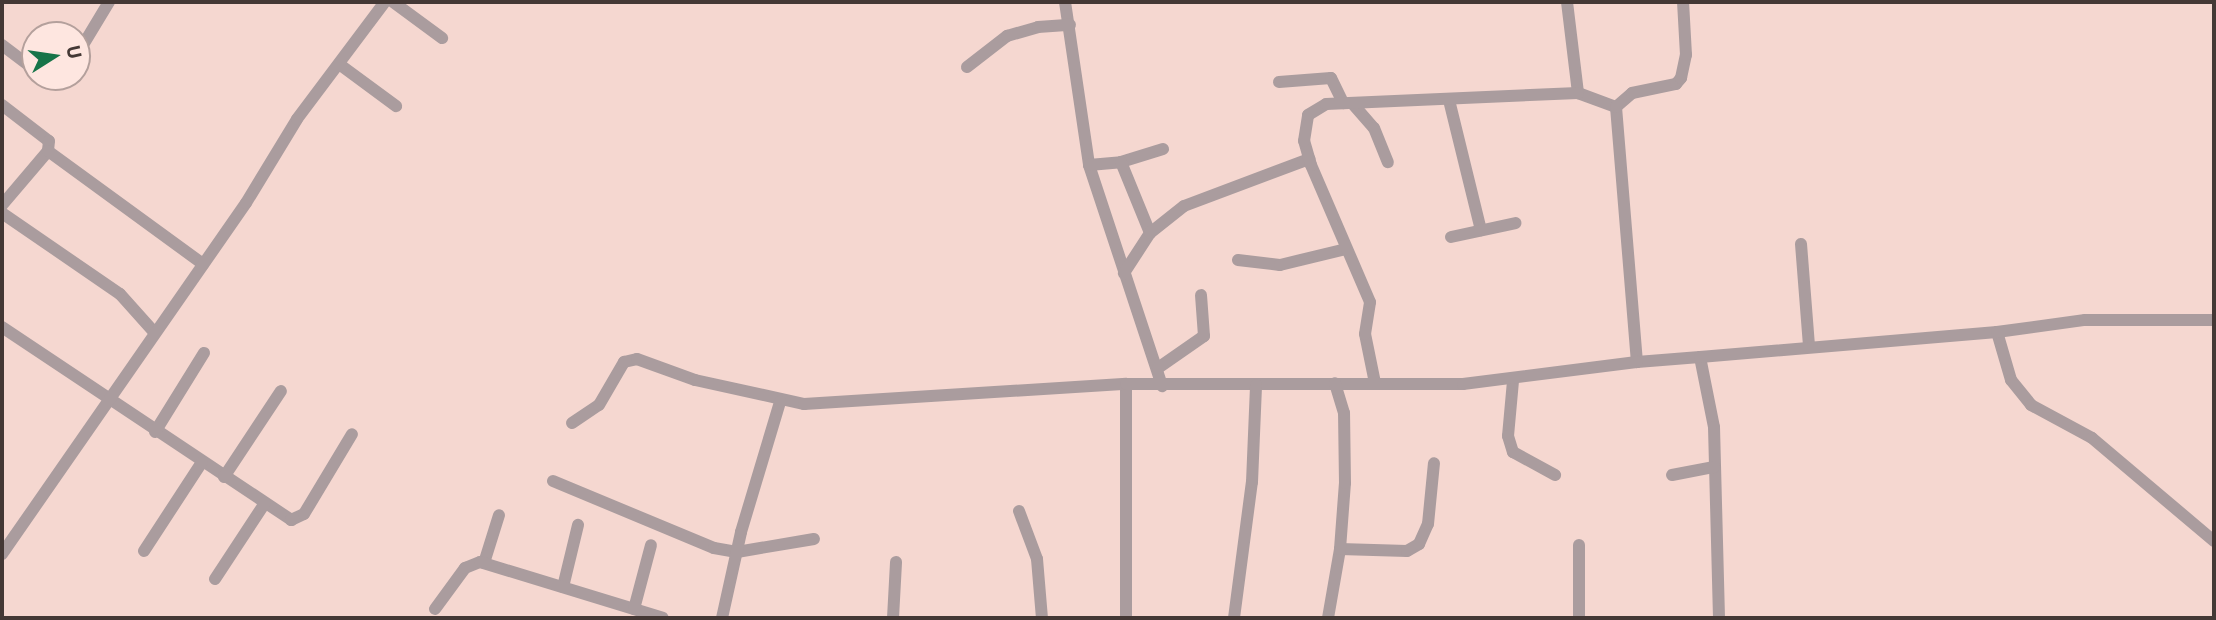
<!DOCTYPE html>
<style>
body{margin:0}
#map{position:relative;width:2216px;height:620px;overflow:hidden;background:#f5d7d0;font-family:"IBM Plex Sans",sans-serif}
div>[style]{position:absolute}
.minor>*{height:12px;margin:-6px;padding:0 6px;transform-origin:6px;border-radius:6px;background:#aa9c9e}
span{translate:-50% -50%;white-space:nowrap;text-align:center;line-height:1.15;-webkit-text-stroke:7px #fee6e0;paint-order:stroke}
.frame{position:absolute;inset:0;border:4px solid #443835;pointer-events:none}
.north{position:absolute;left:21px;top:21px;width:70px;height:70px;box-sizing:border-box;background:#fee6e0;border:2px solid #b4a09c;border-radius:50%;rotate:78deg;font-size:19px;font-weight:700;line-height:28px;text-align:center;color:#443835}
.north::after{content:'';display:block;margin:auto;width:24px;height:32px;background:#177449;clip-path:polygon(50% 0,100% 100%,50% 72%,0 100%)}
</style>
<div id="map">
<div class="minor">
<div style="left:393px;top:2px;width:61px;rotate:36.3deg"></div>
<div style="left:1065px;top:2px;width:165px;rotate:81.6deg"></div>
<div style="left:1089px;top:165px;width:233px;rotate:71.7deg"></div>
<div style="left:1567px;top:2px;width:92px;rotate:83.1deg"></div>
<div style="left:1578px;top:93px;width:40px;rotate:20.2deg"></div>
<div style="left:1616px;top:107px;width:256px;rotate:85.3deg"></div>
<div style="left:1637px;top:362px;width:63px;rotate:-4.5deg"></div>
<div style="left:1700px;top:357px;width:71px;rotate:78.7deg"></div>
<div style="left:1714px;top:427px;width:191px;rotate:88.5deg"></div>
<div style="left:2px;top:45px;width:41px;rotate:37.1deg"></div>
<div style="left:77px;top:55px;width:62px;rotate:-58.9deg"></div>
<div style="left:339px;top:64px;width:71px;rotate:36.4deg"></div>
<div style="left:967px;top:67px;width:51px;rotate:-37.8deg"></div>
<div style="left:1007px;top:36px;width:32px;rotate:-16deg"></div>
<div style="left:1038px;top:27px;width:32px;rotate:-4deg"></div>
<div style="left:47px;top:77px;width:14px"></div>
<div style="left:1279px;top:82px;width:52px;rotate:-4.4deg"></div>
<div style="left:1331px;top:78px;width:28px;rotate:64deg"></div>
<div style="left:1449px;top:100px;width:134px;rotate:76.2deg"></div>
<div style="left:1352px;top:103px;width:33px;rotate:49deg"></div>
<div style="left:1374px;top:128px;width:37px;rotate:68deg"></div>
<div style="left:2px;top:105px;width:59px;rotate:37.5deg"></div>
<div style="left:49px;top:141px;width:10px;rotate:96deg"></div>
<div style="left:48px;top:151px;width:71px;rotate:130.4deg"></div>
<div style="left:1616px;top:107px;width:21px;rotate:-41deg"></div>
<div style="left:1632px;top:93px;width:45px;rotate:-11.6deg"></div>
<div style="left:1676px;top:84px;width:8px;rotate:-50deg"></div>
<div style="left:1681px;top:78px;width:24px;rotate:-78deg"></div>
<div style="left:1686px;top:55px;width:53px;rotate:-93.2deg"></div>
<div style="left:48px;top:151px;width:192px;rotate:36.1deg"></div>
<div style="left:1121px;top:162px;width:44px;rotate:-17.2deg"></div>
<div style="left:1089px;top:165px;width:32px;rotate:-5deg"></div>
<div style="left:1121px;top:162px;width:77px;rotate:67.8deg"></div>
<div style="left:1150px;top:233px;width:48px;rotate:123deg"></div>
<div style="left:2px;top:213px;width:143px;rotate:34.5deg"></div>
<div style="left:120px;top:294px;width:51px;rotate:48.2deg"></div>
<div style="left:1150px;top:233px;width:43px;rotate:-38.5deg"></div>
<div style="left:1184px;top:206px;width:134px;rotate:-20.6deg"></div>
<div style="left:1451px;top:237px;width:66px;rotate:-12.2deg"></div>
<div style="left:1801px;top:244px;width:102px;rotate:85.5deg"></div>
<div style="left:1238px;top:260px;width:42px;rotate:6.8deg"></div>
<div style="left:1280px;top:265px;width:68px;rotate:-13.6deg"></div>
<div style="left:2px;top:327px;width:348px;rotate:33.7deg"></div>
<div style="left:291px;top:520px;width:14px;rotate:-25deg"></div>
<div style="left:304px;top:514px;width:93px;rotate:-59deg"></div>
<div style="left:1997px;top:332px;width:50px;rotate:73.7deg"></div>
<div style="left:2011px;top:380px;width:32px;rotate:51deg"></div>
<div style="left:2031px;top:405px;width:69px;rotate:28.4deg"></div>
<div style="left:2092px;top:438px;width:160px;rotate:40.2deg"></div>
<div style="left:1700px;top:357px;width:298px;rotate:-4.8deg"></div>
<div style="left:1997px;top:332px;width:89px;rotate:-7.8deg"></div>
<div style="left:2085px;top:320px;width:129px"></div>
<div style="left:1158px;top:368px;width:56px;rotate:-34.8deg"></div>
<div style="left:1204px;top:336px;width:41px;rotate:-94.2deg"></div>
<div style="left:1513px;top:381px;width:55px;rotate:95.2deg"></div>
<div style="left:1508px;top:436px;width:17px;rotate:73deg"></div>
<div style="left:1513px;top:452px;width:48px;rotate:28.7deg"></div>
<div style="left:1375px;top:383px;width:50px;rotate:-101.5deg"></div>
<div style="left:1365px;top:334px;width:32px;rotate:-81deg"></div>
<div style="left:1370px;top:302px;width:149px;rotate:-113.3deg"></div>
<div style="left:1311px;top:165px;width:25px;rotate:-106deg"></div>
<div style="left:1304px;top:141px;width:26px;rotate:-81deg"></div>
<div style="left:1308px;top:115px;width:21px;rotate:-31deg"></div>
<div style="left:1326px;top:104px;width:252px;rotate:-2.5deg"></div>
<div style="left:1126px;top:384px;width:234px;rotate:90deg"></div>
<div style="left:572px;top:423px;width:32px;rotate:-34deg"></div>
<div style="left:599px;top:405px;width:50px;rotate:-59.8deg"></div>
<div style="left:624px;top:362px;width:13px;rotate:-13deg"></div>
<div style="left:637px;top:359px;width:62px;rotate:19.9deg"></div>
<div style="left:695px;top:380px;width:112px;rotate:12.4deg"></div>
<div style="left:804px;top:404px;width:323px;rotate:-3.6deg"></div>
<div style="left:1126px;top:384px;width:337px"></div>
<div style="left:1463px;top:384px;width:175px;rotate:-7.2deg"></div>
<div style="left:155px;top:432px;width:93px;rotate:-58.2deg"></div>
<div style="left:1672px;top:475px;width:43px;rotate:-10.8deg"></div>
<div style="left:224px;top:477px;width:103px;rotate:-56.5deg"></div>
<div style="left:553px;top:481px;width:174px;rotate:22.6deg"></div>
<div style="left:714px;top:548px;width:23px;rotate:10deg"></div>
<div style="left:737px;top:552px;width:78px;rotate:-9.6deg"></div>
<div style="left:1019px;top:511px;width:51px;rotate:69.4deg"></div>
<div style="left:1037px;top:559px;width:59px;rotate:85.2deg"></div>
<div style="left:1579px;top:545px;width:73px;rotate:90deg"></div>
<div style="left:1340px;top:549px;width:67px;rotate:1.7deg"></div>
<div style="left:1407px;top:551px;width:14px;rotate:-30deg"></div>
<div style="left:1419px;top:544px;width:22px;rotate:-66deg"></div>
<div style="left:1428px;top:524px;width:61px;rotate:-84.4deg"></div>
<div style="left:144px;top:551px;width:106px;rotate:-56.9deg"></div>
<div style="left:2px;top:554px;width:427px;rotate:-55.2deg"></div>
<div style="left:246px;top:203px;width:98px;rotate:-58.7deg"></div>
<div style="left:297px;top:119px;width:146px;rotate:-53.1deg"></div>
<div style="left:484px;top:563px;width:50px;rotate:-72.6deg"></div>
<div style="left:215px;top:579px;width:91px;rotate:-56.7deg"></div>
<div style="left:563px;top:587px;width:64px;rotate:-76.4deg"></div>
<div style="left:435px;top:609px;width:51px;rotate:-53.8deg"></div>
<div style="left:465px;top:568px;width:16px;rotate:-22deg"></div>
<div style="left:480px;top:562px;width:191px;rotate:17deg"></div>
<div style="left:634px;top:609px;width:66px;rotate:-75.1deg"></div>
<div style="left:722px;top:618px;width:88px;rotate:-77.5deg"></div>
<div style="left:741px;top:532px;width:136px;rotate:-73.3deg"></div>
<div style="left:893px;top:618px;width:56px;rotate:-86.9deg"></div>
<div style="left:1234px;top:618px;width:137px;rotate:-82.5deg"></div>
<div style="left:1252px;top:482px;width:97px;rotate:-87.6deg"></div>
<div style="left:1328px;top:618px;width:70px;rotate:-80.1deg"></div>
<div style="left:1340px;top:549px;width:66px;rotate:-85.7deg"></div>
<div style="left:1345px;top:483px;width:70px;rotate:-90.8deg"></div>
<div style="left:1344px;top:413px;width:31px;rotate:-107deg"></div>
</div>
<div class="frame"></div>
<div class="north">U</div>
</div>
